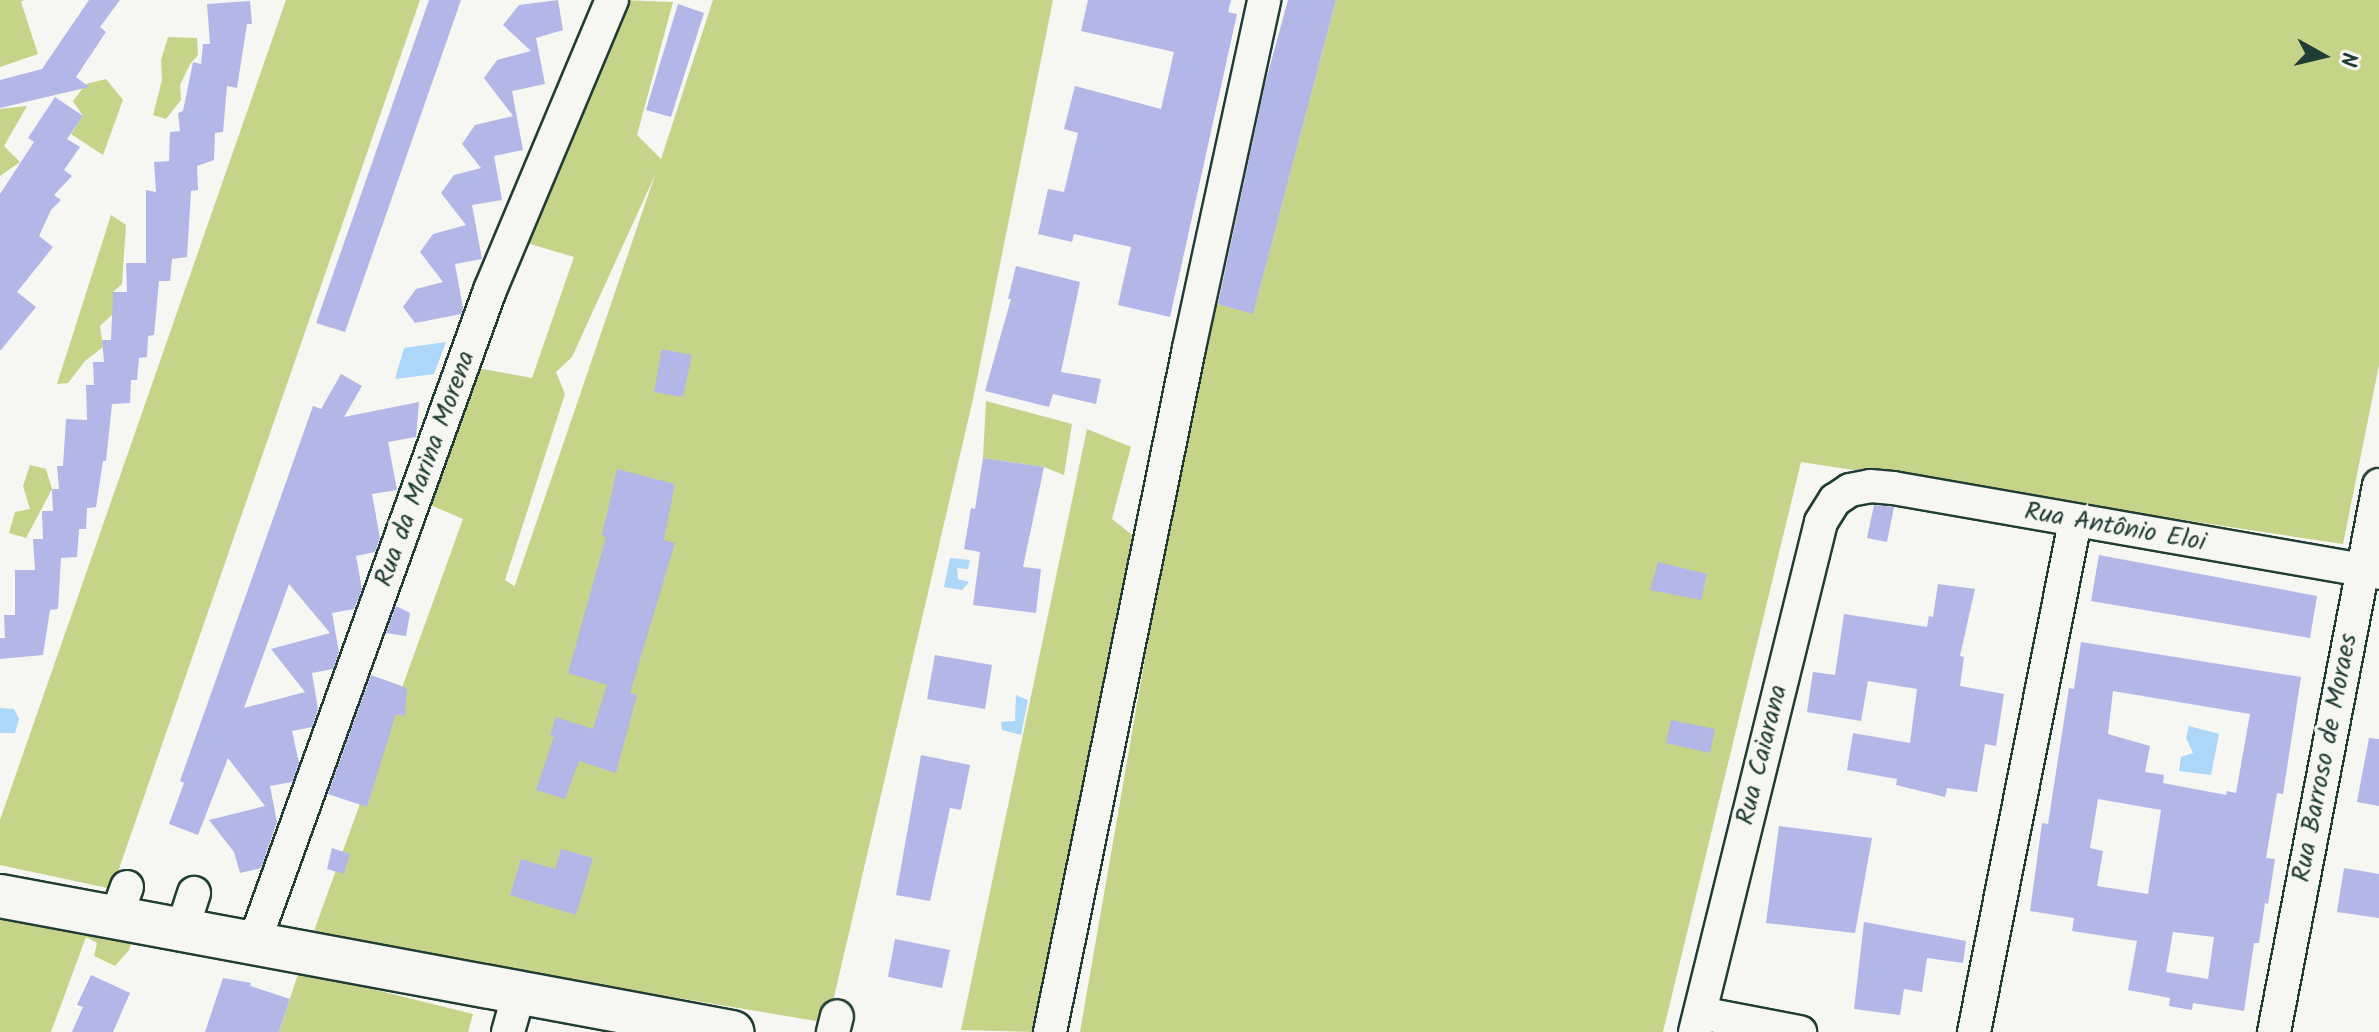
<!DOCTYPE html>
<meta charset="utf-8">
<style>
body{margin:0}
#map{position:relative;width:2379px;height:1032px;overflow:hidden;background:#f6f6f2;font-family:Kalam,sans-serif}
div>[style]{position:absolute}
.green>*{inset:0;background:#c5d488}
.water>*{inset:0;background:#acd7f8}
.building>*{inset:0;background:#b2b7e8}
.roads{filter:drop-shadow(2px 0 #1f3d34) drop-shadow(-2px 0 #1f3d34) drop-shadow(0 2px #1f3d34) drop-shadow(0 -2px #1f3d34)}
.minor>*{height:32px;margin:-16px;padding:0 16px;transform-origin:16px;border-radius:16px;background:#f6f6f2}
.major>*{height:42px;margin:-21px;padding:0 21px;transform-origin:21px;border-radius:21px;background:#f6f6f2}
span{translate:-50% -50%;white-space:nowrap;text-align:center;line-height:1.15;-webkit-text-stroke:7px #f6f6f2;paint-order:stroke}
.street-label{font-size:26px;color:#1f3d34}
.north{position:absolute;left:2283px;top:16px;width:80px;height:80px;-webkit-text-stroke:6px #f6f6f2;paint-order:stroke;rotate:98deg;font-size:22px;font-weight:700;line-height:32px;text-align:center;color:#1f3d34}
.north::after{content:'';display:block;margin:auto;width:28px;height:36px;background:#1f3d34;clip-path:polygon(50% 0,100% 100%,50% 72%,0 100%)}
</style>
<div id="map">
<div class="green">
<div style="clip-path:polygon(0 0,24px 0,21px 2px,38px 54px,0 67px)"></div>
<div style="clip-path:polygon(286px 0,420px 0,112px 889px,0 865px,0 820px)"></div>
<div style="clip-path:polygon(evenodd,622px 0,673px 2px,637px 135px,661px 159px,713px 0,1053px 0,973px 399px,828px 1023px,390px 950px,314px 931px,463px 519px,421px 501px,472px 367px,532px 378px,574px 257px,517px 240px,622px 0,655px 175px,515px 585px,514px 586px,505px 580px,565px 394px,556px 372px,572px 357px,655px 175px)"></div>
<div style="clip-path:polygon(1336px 0,2379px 0,2379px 365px,2343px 544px,1801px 462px,1663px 1032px,1080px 1032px,1207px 301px,1253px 313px)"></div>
<div style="clip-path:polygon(168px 37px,197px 38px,198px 55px,190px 64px,180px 85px,181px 100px,166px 119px,153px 115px,162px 80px,161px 60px)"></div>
<div style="clip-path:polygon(106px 79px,123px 100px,103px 155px,71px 134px,83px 116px,73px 101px,86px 84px)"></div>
<div style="clip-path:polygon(27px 106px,4px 146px,20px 162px,0 176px,0 109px)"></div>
<div style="clip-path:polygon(111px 215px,126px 225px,122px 284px,113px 292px,114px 313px,100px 326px,103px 347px,85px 361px,68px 383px,57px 384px)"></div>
<div style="clip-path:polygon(986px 401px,1072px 424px,1064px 475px,1044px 467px,983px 458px)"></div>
<div style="clip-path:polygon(1087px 429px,1131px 447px,1112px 519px,1135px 537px,1037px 1032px,961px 1030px)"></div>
<div style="clip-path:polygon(30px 465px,46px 469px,52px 489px,26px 538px,9px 533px,15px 512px,30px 509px,23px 486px)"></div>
<div style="clip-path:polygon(0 909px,136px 931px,129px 950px,115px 966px,94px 956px,97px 943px,86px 937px,51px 1032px,0 1032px)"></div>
<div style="clip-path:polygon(299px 971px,473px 1014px,468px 1032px,279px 1032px)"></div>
</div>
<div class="water">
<div style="clip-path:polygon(446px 342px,434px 374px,395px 379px,404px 348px)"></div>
<div style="clip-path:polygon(950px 558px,970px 560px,968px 569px,957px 568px,958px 579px,969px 582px,962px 590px,944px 587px)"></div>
<div style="clip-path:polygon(1016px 695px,1028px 700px,1021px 735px,1002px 730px,1001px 722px,1015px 721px)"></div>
<div style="clip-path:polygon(0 708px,14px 709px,19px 719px,15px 733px,0 733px)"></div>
<div style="clip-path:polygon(2189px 726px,2219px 734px,2211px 775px,2179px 771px,2181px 757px,2193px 753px,2186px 738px)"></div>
</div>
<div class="building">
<div style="clip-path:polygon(89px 0,120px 0,100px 27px,106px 32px,76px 77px,89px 87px,0 108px,0 80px,42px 69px)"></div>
<div style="clip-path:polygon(429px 0,461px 0,345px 332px,316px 323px)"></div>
<div style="clip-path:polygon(558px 0,563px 30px,536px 38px,545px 84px,512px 91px,523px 150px,494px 156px,502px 200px,472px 205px,482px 259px,455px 264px,463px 308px,461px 314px,415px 323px,403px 307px,416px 289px,443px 282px,420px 252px,433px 234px,466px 225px,441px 193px,454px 175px,481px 168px,462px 144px,475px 125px,513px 116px,484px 78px,497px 60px,531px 51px,503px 25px,519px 5px)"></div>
<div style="clip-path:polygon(1088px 0,1231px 0,1228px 12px,1237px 14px,1170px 317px,1118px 305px,1131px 247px,1074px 234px,1072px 242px,1038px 234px,1048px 189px,1064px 192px,1078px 133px,1064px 129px,1075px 86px,1161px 109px,1174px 52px,1081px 31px)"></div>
<div style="clip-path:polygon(1288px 0,1336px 0,1253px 314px,1218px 304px,1265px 84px)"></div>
<div style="clip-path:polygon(250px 1px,252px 24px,247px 24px,237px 88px,227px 86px,223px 132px,215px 133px,214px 160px,197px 166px,198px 190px,191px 191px,187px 257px,172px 259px,170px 281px,159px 281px,154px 335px,148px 336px,147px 357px,139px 358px,137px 380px,131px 380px,130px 403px,112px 404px,106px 461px,103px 461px,96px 507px,87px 508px,86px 529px,79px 529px,77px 557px,61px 558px,58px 609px,50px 610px,43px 655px,0 659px,0 638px,5px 638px,4px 615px,15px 615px,15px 570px,35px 570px,33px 539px,43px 539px,42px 511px,53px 511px,52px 489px,59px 489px,57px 466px,63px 466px,66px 419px,87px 420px,86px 385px,94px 385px,93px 362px,104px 362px,102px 340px,111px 340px,113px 292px,127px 292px,126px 263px,146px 263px,146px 190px,156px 192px,154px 162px,169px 161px,170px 132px,180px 131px,178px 113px,183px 111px,193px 62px,201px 64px,203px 44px,210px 44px,207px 4px)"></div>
<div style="clip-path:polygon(678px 4px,704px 13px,671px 117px,646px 110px)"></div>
<div style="clip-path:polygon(55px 97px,83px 116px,67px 139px,80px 147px,64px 170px,72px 176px,54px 195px,61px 200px,51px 210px,39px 236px,53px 247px,17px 292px,36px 307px,0 351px,0 194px,34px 142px,28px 138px)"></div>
<div style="clip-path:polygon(1016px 266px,1080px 282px,1061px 372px,1101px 379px,1096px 404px,1053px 394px,1049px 407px,985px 391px,1011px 299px,1008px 299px)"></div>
<div style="clip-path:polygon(662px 349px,692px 355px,683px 397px,654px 392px)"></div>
<div style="clip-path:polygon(evenodd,341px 374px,362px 386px,344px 417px,419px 402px,416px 437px,388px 442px,397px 490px,372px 494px,380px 538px,375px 552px,356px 556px,362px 589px,354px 609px,332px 613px,339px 652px,333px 669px,312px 673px,318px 709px,312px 727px,292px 731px,299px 763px,292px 782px,270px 786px,277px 822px,261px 868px,240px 873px,234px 852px,209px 820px,265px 806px,228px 758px,198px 835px,169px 824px,184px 783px,180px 781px,313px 406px,321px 409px,341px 374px,289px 584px,330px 633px,271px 649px,305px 692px,244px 708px,289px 584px)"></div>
<div style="clip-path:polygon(983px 458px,1044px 467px,1023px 567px,1041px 569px,1036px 613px,973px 605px,980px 552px,964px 549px,971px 508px,975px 509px)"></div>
<div style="clip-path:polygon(617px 469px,675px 484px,664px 540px,675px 543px,630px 693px,637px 695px,616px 773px,579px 761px,565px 799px,536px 790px,554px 736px,550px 735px,556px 717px,593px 729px,607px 685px,568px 673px,606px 537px,602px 536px)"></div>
<div style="clip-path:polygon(1874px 505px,1894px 507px,1887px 542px,1867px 538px)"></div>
<div style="clip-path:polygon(2099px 555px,2317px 596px,2310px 638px,2091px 601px)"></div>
<div style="clip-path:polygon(1658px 562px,1707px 574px,1701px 600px,1650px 590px)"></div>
<div style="clip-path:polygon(1938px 584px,1975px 589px,1960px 656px,1964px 657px,1960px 686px,2004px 694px,1996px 746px,1985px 744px,1977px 792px,1947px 788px,1945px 797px,1896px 785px,1897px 779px,1847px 770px,1853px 733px,1910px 743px,1917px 689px,1868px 681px,1861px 721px,1807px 712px,1813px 672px,1835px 675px,1844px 614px,1927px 627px,1929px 616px,1933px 617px)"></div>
<div style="clip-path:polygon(396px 606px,410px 613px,406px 636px,386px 633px)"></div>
<div style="clip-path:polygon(evenodd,2081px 642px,2301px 677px,2283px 794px,2277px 793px,2266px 858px,2275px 859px,2268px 904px,2265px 903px,2259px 943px,2254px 943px,2244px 1011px,2193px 1003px,2192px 1010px,2169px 1006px,2170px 998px,2128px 990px,2137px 941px,2072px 931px,2074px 918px,2030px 911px,2042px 823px,2048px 824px,2069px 688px,2074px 689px,2081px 642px,2113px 691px,2250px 714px,2236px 793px,2227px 791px,2226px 795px,2163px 783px,2164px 775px,2145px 772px,2150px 746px,2108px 734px,2113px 691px,2081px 642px,2098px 799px,2161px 810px,2148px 894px,2097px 886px,2103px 851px,2090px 848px,2098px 799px,2081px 642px,2173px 932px,2214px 937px,2208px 979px,2166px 972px,2173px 932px)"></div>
<div style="clip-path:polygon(935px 655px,992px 665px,985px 709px,927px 699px)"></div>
<div style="clip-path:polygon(371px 675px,407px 688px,405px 716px,396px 714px,367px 807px,328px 794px)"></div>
<div style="clip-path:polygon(1671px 720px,1715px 729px,1710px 753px,1666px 743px)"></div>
<div style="clip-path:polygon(2369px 738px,2379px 739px,2379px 806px,2357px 802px)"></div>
<div style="clip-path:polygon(921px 755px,970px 765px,961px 810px,950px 808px,930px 901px,896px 895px)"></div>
<div style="clip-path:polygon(1779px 826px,1872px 838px,1855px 933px,1766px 923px)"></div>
<div style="clip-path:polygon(332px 848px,350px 854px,344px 874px,327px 869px)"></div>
<div style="clip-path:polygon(561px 849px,593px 858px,576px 915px,510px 895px,521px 859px,555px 869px)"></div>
<div style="clip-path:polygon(2344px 868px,2379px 874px,2379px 918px,2337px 912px)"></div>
<div style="clip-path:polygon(1864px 922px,1966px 941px,1963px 963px,1927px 958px,1922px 992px,1904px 989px,1900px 1015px,1854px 1009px)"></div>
<div style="clip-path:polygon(895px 939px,950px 950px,942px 988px,888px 977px)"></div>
<div style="clip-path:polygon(91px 975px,130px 993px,113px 1032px,72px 1032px,83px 1007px,77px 1005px)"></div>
<div style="clip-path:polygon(223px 978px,251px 983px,250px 986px,290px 999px,279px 1032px,205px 1032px)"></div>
</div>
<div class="roads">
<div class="minor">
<div style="left:116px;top:917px;width:32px;rotate:-70deg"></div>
<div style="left:182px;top:930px;width:39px;rotate:-72deg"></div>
<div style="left:254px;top:943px;width:694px;rotate:-70.13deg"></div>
<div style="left:490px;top:290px;width:315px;rotate:-67.2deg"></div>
<div style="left:1700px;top:1013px;width:102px;rotate:10.8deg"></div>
<div style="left:508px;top:1032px;width:41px;rotate:-74.2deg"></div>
<div style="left:833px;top:1032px;width:16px;rotate:-76deg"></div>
<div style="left:1050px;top:1032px;width:698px;rotate:-78.51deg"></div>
<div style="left:1189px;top:348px;width:356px;rotate:-77.8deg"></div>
<div style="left:1695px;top:1032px;width:525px;rotate:-76.12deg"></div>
<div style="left:1821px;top:522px;width:26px;rotate:-58deg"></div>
<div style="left:1835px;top:500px;width:18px;rotate:-34deg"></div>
<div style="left:1850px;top:490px;width:20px;rotate:-11deg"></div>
<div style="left:1870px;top:486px;width:23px;rotate:5deg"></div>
<div style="left:1893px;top:488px;width:493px;rotate:9.9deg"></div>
<div style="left:1974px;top:1032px;width:520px;rotate:-78.8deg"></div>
<div style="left:2274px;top:1032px;width:557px;rotate:-79.13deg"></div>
</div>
<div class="major">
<div style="left:0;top:896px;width:745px;rotate:10.53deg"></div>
</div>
</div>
<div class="street-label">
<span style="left:426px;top:469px;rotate:-70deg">Rua da Marina Morena</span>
<span style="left:2115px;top:528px;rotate:10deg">Rua Antônio Eloi</span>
<span style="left:1763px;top:755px;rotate:-76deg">Rua Caiarana</span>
<span style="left:2326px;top:758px;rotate:-79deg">Rua Barroso de Moraes</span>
</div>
<div class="north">N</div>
</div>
